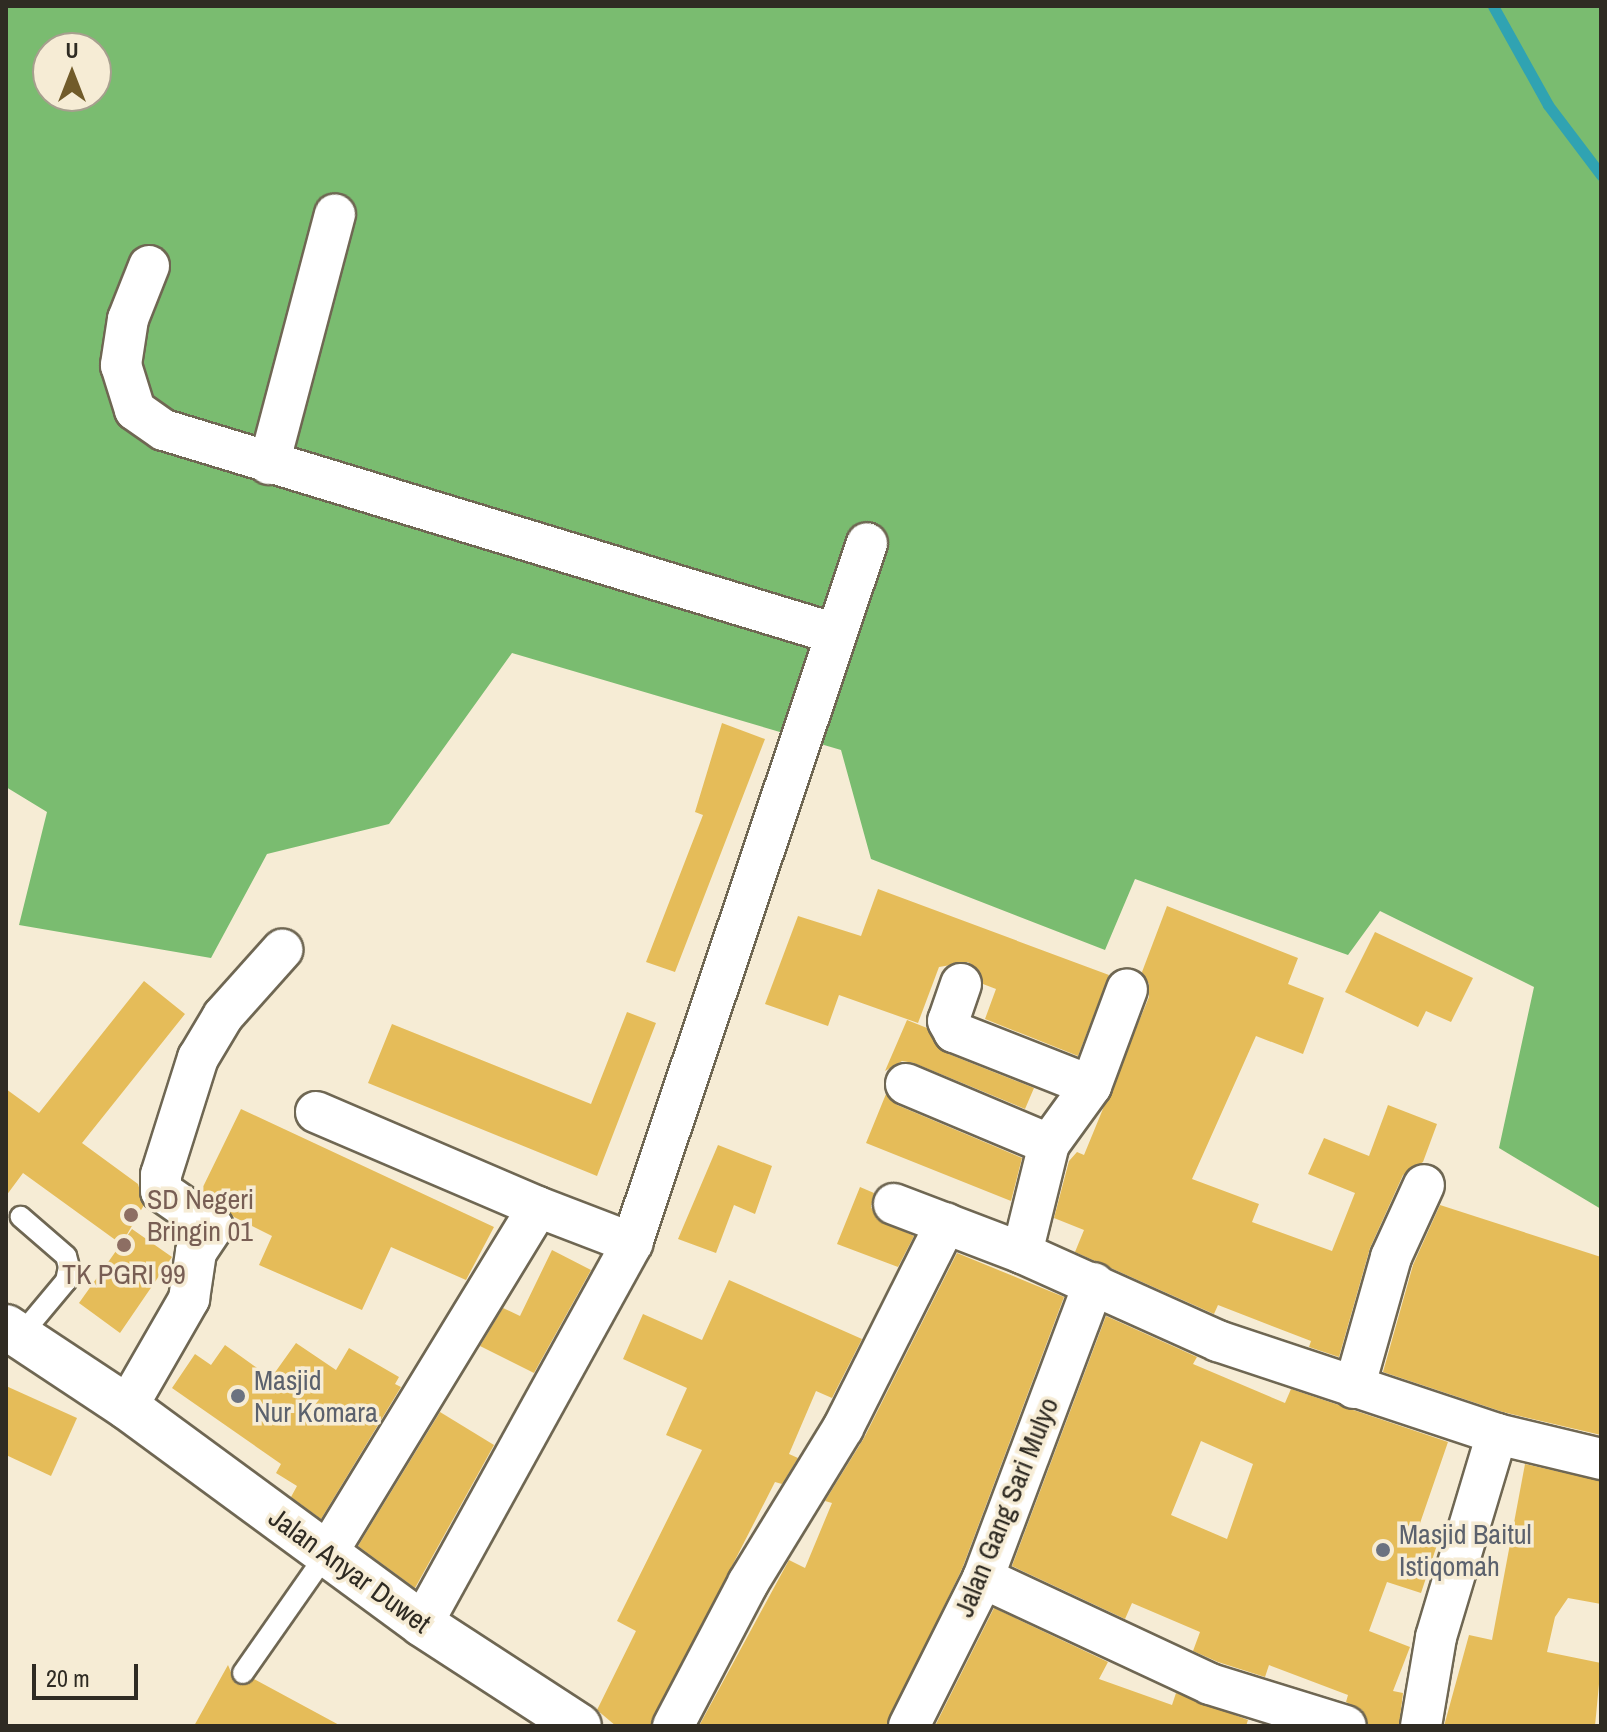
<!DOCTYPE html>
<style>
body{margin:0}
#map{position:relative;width:1607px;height:1732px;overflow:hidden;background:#f6ecd5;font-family:"Archivo Narrow",sans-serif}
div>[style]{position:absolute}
.forest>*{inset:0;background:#7abc70}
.stream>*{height:11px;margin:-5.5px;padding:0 5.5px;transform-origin:5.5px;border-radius:5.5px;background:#30a3b2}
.building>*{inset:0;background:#e5bc59}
.roads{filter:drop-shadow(2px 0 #6f6753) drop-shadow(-2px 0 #6f6753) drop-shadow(0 2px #6f6753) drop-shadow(0 -2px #6f6753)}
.lane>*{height:20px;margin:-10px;padding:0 10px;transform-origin:10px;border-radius:10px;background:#fff}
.street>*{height:40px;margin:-20px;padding:0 20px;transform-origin:20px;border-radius:20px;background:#fff}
.secondary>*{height:44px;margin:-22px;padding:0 22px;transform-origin:22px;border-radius:22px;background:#fff}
.dots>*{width:22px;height:22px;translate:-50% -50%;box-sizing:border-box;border:4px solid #f6ecd5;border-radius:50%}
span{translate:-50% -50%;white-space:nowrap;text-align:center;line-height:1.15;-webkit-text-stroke:7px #f6ecd5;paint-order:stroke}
.education-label{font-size:28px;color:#785e54}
.left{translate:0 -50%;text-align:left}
.worship-label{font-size:28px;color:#5b616d}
.street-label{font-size:28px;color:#2f2b23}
.frame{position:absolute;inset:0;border:8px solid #2f2b23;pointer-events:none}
.north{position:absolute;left:32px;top:32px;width:80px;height:80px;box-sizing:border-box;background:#f6ecd5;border:2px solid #a69f8e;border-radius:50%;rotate:0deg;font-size:22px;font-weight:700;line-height:32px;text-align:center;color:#2f2b23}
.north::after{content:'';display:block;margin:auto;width:28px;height:36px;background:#715b2a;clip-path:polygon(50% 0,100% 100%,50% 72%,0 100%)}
.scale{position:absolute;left:32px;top:1664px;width:106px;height:36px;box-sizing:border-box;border:4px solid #2f2b23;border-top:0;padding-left:10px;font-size:24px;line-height:28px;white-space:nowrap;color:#2f2b23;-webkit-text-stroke:6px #f6ecd5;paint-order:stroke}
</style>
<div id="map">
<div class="forest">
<div style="clip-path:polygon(evenodd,6px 6px,1601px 6px,1601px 1209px,1499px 1148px,1534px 987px,1380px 911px,1348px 955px,1135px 879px,1105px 950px,871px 859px,841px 750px,512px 653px,389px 824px,267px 854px,211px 958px,19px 925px,47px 812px,6px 787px,6px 6px,48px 48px,96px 48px,96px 96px,48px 96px,48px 48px)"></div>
</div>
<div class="stream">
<div style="left:1493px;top:6px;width:113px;rotate:60.9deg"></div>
<div style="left:1548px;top:105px;width:88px;rotate:52.9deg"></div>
</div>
<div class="building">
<div style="clip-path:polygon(722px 723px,765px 739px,675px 972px,646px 962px,703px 815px,695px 812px)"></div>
<div style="clip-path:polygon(878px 889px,1109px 975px,1078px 1056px,985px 1019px,996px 989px,983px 984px,979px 970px,968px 962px,939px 967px,918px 1023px,839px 995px,828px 1026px,765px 1004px,798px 916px,861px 936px)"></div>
<div style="clip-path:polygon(1167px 906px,1298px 958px,1288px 984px,1324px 998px,1303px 1054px,1256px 1036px,1192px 1179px,1259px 1204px,1252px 1222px,1332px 1251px,1355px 1193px,1308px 1174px,1324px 1138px,1369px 1156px,1388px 1105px,1437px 1124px,1423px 1162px,1403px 1175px,1370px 1248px,1339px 1357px,1309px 1347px,1311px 1341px,1218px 1305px,1214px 1314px,1075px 1252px,1084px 1230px,1054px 1218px,1069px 1161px,1077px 1152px,1084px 1155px,1149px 997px,1149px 984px,1142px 972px)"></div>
<div style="clip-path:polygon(1375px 932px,1473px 978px,1451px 1022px,1426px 1011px,1418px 1027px,1345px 992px)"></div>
<div style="clip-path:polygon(144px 981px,185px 1014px,82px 1143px,138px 1184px,144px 1205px,122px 1243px,132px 1229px,172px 1257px,120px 1333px,79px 1303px,121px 1244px,23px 1173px,6px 1196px,6px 1089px,39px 1113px)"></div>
<div style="clip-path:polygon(627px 1012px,656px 1023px,597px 1176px,368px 1083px,392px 1024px,591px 1104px)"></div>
<div style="clip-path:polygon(907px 1020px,927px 1028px,946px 1053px,1034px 1088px,1025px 1109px,914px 1063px,902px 1061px,885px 1071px)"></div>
<div style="clip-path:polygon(886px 1094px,897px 1105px,1022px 1158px,1011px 1201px,866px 1143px)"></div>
<div style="clip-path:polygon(241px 1109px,494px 1227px,466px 1280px,391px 1247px,362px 1310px,259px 1265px,272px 1236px,234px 1217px,201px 1191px)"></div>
<div style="clip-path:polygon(718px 1145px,772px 1166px,755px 1214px,734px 1205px,716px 1253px,678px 1239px)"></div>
<div style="clip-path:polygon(860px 1187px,874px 1193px,871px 1207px,877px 1219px,914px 1236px,898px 1267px,837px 1244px)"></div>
<div style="clip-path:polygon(1440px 1205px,1601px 1257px,1601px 1435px,1503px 1412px,1383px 1372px,1413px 1265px)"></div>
<div style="clip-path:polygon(552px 1250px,591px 1270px,534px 1373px,480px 1346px,503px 1308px,520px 1316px)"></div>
<div style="clip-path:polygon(957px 1253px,1064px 1297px,962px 1569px,886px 1726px,699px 1726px,789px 1560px,805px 1568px,832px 1503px,825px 1501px,864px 1438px)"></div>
<div style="clip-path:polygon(729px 1280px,862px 1339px,832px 1398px,816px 1391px,789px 1454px,798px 1458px,782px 1484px,775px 1482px,650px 1726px,616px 1726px,597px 1710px,636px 1631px,617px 1621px,702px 1450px,666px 1435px,687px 1388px,623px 1359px,643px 1314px,702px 1340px)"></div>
<div style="clip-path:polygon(evenodd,1106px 1316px,1197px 1357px,1193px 1364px,1285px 1403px,1291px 1389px,1448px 1442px,1418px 1529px,1440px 1536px,1421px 1593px,1387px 1582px,1369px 1631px,1410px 1647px,1393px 1691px,1403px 1693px,1399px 1726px,1368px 1726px,1362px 1710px,1346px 1702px,1348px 1695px,1269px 1665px,1265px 1677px,1218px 1662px,1193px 1651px,1200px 1632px,1132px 1603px,1125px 1619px,1012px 1566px,1106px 1316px,1201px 1441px,1253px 1464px,1227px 1539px,1171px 1515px,1201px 1441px)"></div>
<div style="clip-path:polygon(296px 1343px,336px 1370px,349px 1348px,399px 1377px,395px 1384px,401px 1387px,321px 1519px,291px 1497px,297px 1486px,276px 1473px,281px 1464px,172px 1388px,195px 1354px,211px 1365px,225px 1345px,271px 1378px)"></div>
<div style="clip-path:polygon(6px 1386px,77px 1418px,51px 1476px,6px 1455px)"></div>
<div style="clip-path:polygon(440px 1412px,494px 1445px,415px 1588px,358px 1546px)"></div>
<div style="clip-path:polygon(1525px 1464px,1601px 1481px,1601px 1604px,1568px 1598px,1555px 1617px,1547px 1652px,1601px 1663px,1595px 1726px,1444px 1726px,1469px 1635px,1492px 1640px)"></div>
<div style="clip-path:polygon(994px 1608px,1108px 1662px,1099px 1679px,1172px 1705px,1176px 1693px,1248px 1720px,1246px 1726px,935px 1726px)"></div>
<div style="clip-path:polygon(228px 1665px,236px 1684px,254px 1679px,341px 1726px,194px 1726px)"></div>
</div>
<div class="roads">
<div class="lane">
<div style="left:20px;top:1336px;width:72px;rotate:-50.1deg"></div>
<div style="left:66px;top:1281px;width:14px;rotate:-78deg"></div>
<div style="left:69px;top:1267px;width:11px;rotate:-105deg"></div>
<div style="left:66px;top:1256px;width:60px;rotate:-139.1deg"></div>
<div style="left:243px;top:1673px;width:146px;rotate:-55deg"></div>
</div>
<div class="street">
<div style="left:149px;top:266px;width:57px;rotate:111.6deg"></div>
<div style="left:128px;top:319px;width:47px;rotate:98.7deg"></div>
<div style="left:121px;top:365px;width:47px;rotate:72.7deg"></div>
<div style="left:135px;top:410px;width:35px;rotate:35deg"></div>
<div style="left:164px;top:430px;width:702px;rotate:16.89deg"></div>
<div style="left:269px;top:464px;width:258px;rotate:-75.2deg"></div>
<div style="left:961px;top:984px;width:39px;rotate:109deg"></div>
<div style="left:948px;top:1021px;width:13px;rotate:61deg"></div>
<div style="left:954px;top:1032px;width:147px;rotate:21.5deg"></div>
<div style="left:906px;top:1084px;width:155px;rotate:22.8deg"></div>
<div style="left:316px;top:1112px;width:241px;rotate:23.2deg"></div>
<div style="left:894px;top:1204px;width:137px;rotate:20.9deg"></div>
<div style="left:1022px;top:1253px;width:215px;rotate:24.2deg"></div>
<div style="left:1218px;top:1341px;width:294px;rotate:18.4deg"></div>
<div style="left:1497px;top:1434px;width:107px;rotate:13.5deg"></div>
<div style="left:1022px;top:1253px;width:112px;rotate:-76.1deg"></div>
<div style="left:1049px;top:1144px;width:72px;rotate:-54.1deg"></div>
<div style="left:1091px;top:1086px;width:103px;rotate:-69.6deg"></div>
<div style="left:1354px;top:1388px;width:136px;rotate:-74.2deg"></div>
<div style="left:1391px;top:1257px;width:79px;rotate:-65.4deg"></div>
<div style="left:127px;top:1407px;width:125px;rotate:-60.1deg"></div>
<div style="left:189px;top:1299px;width:48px;rotate:-81.5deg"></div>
<div style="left:196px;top:1252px;width:30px;rotate:-56deg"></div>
<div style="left:213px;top:1227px;width:63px;rotate:-145.3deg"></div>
<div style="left:161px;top:1191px;width:16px;rotate:-90deg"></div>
<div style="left:161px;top:1175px;width:123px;rotate:-72.5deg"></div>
<div style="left:198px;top:1058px;width:49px;rotate:-59.2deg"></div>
<div style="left:223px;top:1016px;width:89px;rotate:-48.2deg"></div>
<div style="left:327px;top:1553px;width:405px;rotate:-58.6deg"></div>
<div style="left:538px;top:1207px;width:101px;rotate:21deg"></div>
<div style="left:632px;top:1243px;width:738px;rotate:-71.44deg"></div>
<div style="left:983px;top:1578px;width:251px;rotate:25deg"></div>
<div style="left:1210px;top:1684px;width:142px;rotate:17.2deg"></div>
<div style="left:422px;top:1624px;width:435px;rotate:-61.1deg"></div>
<div style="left:673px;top:1726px;width:161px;rotate:-62.3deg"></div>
<div style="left:748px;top:1583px;width:182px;rotate:-58.5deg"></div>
<div style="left:843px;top:1428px;width:229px;rotate:-63.3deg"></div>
<div style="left:909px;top:1726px;width:165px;rotate:-63.4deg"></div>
<div style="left:983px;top:1578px;width:315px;rotate:-69.4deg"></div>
<div style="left:1421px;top:1726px;width:90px;rotate:-80.4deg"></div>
<div style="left:1436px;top:1637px;width:212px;rotate:-73.3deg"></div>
</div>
<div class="secondary">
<div style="left:6px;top:1327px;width:145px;rotate:33.5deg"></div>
<div style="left:127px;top:1407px;width:366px;rotate:36.3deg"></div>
<div style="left:422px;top:1624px;width:187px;rotate:33deg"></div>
</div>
</div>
<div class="dots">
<div style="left:131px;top:1215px;background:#8d6e63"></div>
<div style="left:124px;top:1245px;background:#8d6e63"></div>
<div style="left:238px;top:1396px;background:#6b7280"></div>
<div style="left:1383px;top:1550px;background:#6b7280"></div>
</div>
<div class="education-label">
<span class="left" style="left:147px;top:1215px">SD Negeri<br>Bringin 01</span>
<span style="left:124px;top:1274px">TK PGRI 99</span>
</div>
<div class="worship-label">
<span class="left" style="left:254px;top:1396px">Masjid<br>Nur Komara</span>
<span class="left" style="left:1399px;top:1550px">Masjid Baitul<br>Istiqomah</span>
</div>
<div class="street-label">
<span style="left:1006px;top:1507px;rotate:-68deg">Jalan Gang Sari Mulyo</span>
<span style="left:350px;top:1570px;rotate:36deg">Jalan Anyar Duwet</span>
</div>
<div class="frame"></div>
<div class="north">U</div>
<div class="scale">20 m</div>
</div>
